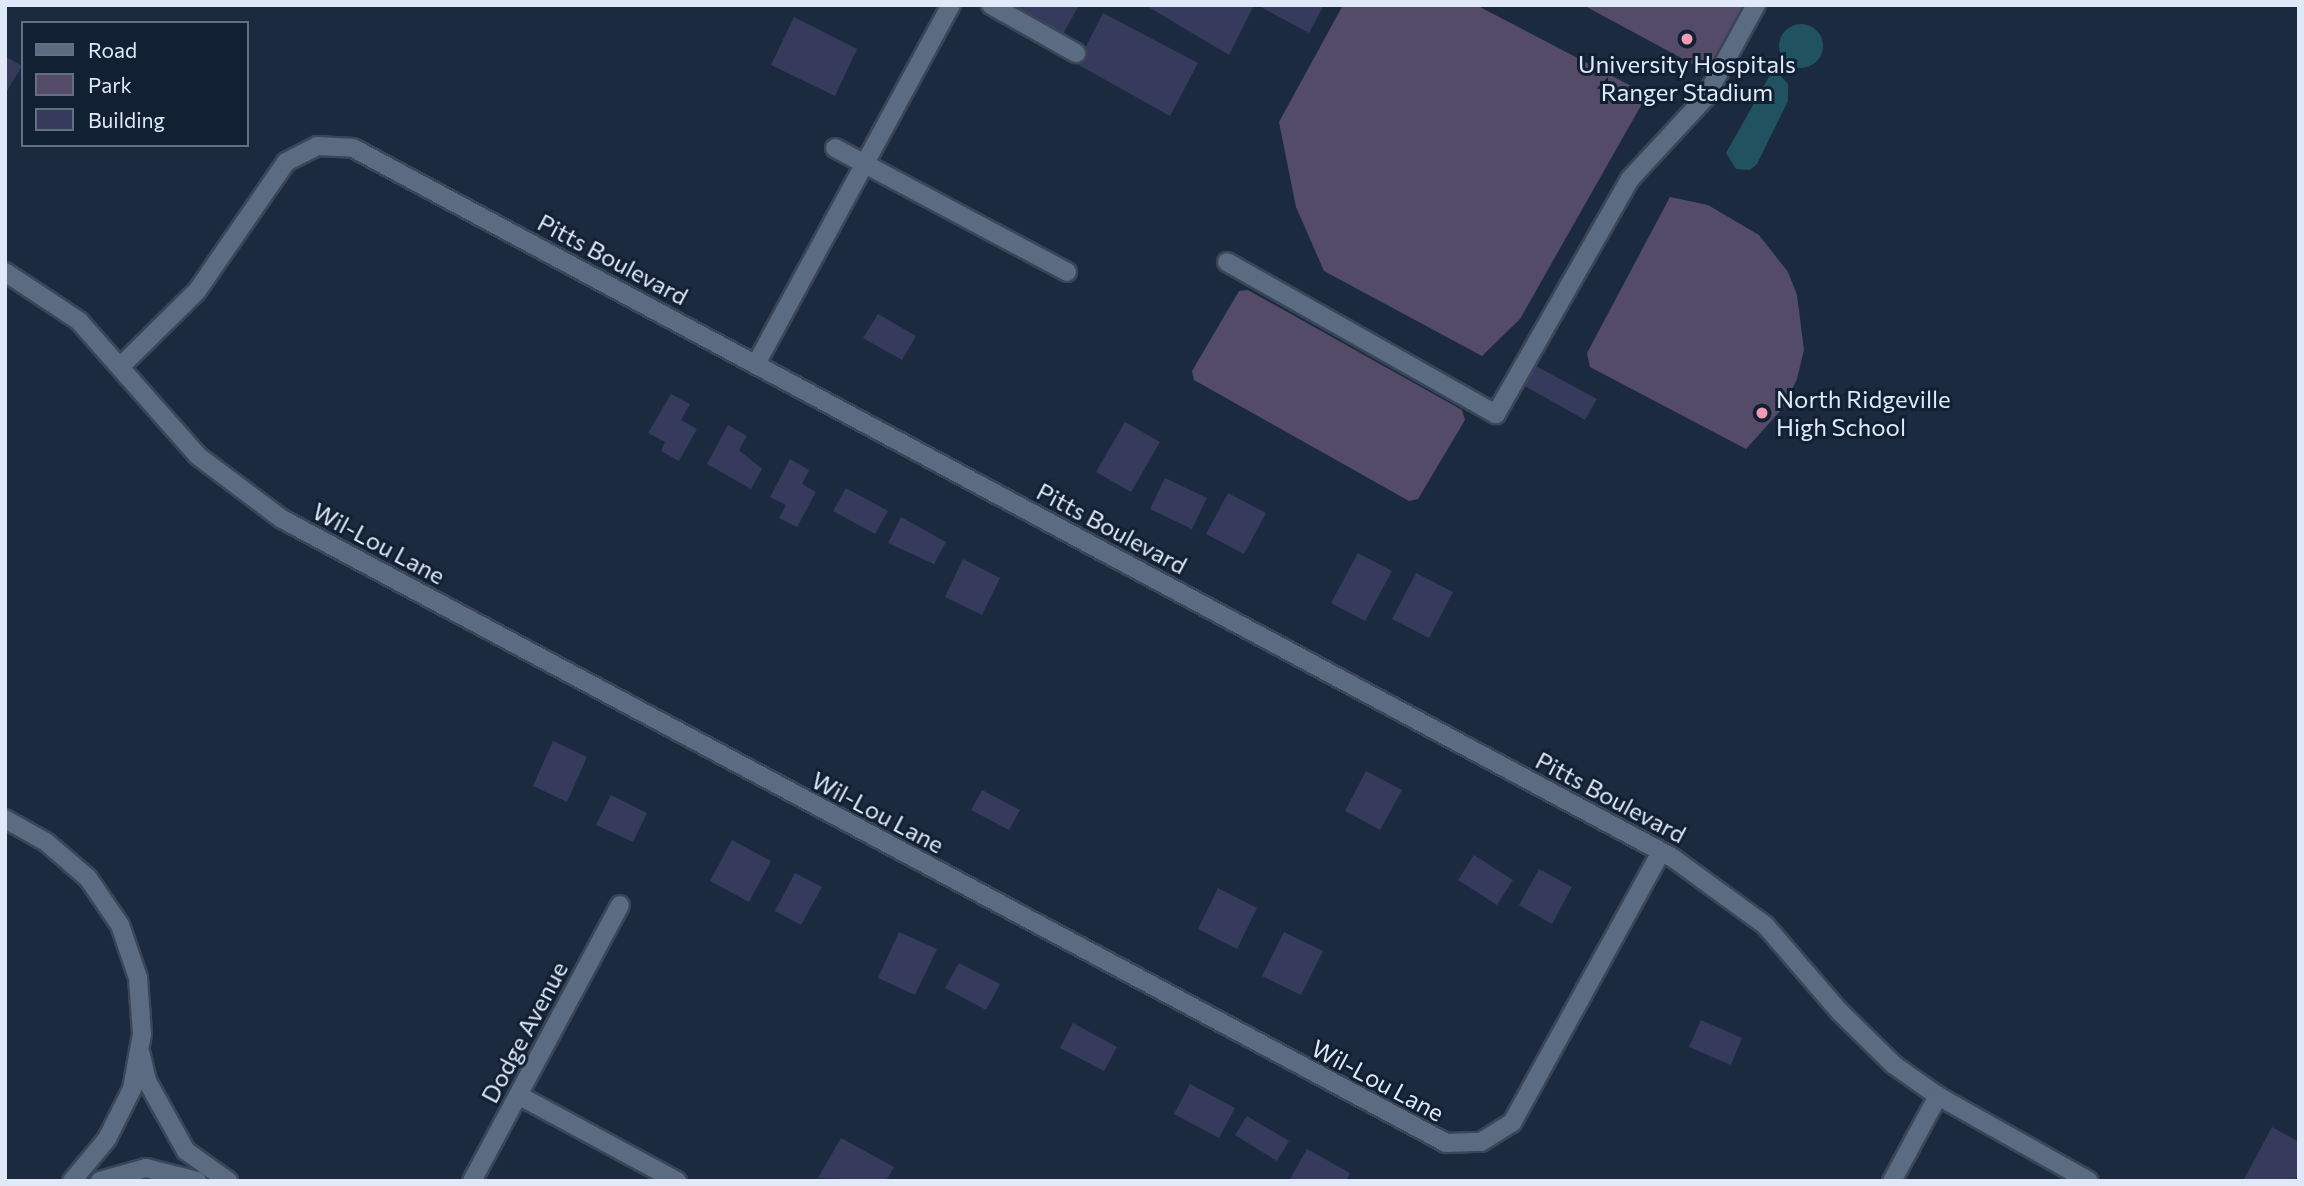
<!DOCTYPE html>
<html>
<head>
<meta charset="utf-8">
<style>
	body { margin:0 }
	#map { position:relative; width:2304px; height:1186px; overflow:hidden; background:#1c2a3f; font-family:Commissioner,sans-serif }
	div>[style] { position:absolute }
	.green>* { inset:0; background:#534b67 }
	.water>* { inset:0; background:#20535f }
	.round { border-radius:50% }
	.building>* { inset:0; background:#363a5c }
	.roads { filter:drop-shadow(2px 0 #3a4657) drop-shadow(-2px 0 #3a4657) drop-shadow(0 2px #3a4657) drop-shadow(0 -2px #3a4657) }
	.minor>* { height:18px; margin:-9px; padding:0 9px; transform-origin:9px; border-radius:9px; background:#5a6b82 }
	.dots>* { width:19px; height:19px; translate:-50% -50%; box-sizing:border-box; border:4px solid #122034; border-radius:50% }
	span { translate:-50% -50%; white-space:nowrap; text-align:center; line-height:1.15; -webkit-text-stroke:6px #122034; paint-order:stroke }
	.poi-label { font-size:24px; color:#e0e9f7 }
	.left { translate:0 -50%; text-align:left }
	.street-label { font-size:24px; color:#e0e9f7 }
	.frame { position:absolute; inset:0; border:7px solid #e0e9f7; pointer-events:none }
	.legend { position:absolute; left:21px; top:21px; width:228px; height:126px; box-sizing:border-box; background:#122034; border:2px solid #647082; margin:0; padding:9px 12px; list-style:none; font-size:21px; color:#e0e9f7 }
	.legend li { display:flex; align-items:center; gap:14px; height:35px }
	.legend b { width:35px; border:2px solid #647082 }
</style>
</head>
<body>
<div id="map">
	<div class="green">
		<div style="clip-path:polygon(1343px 5px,1476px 5px,1635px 88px,1643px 102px,1520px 319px,1482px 356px,1324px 271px,1296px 207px,1279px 122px)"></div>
		<div style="clip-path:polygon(1583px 5px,1746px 5px,1709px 73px)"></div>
		<div style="clip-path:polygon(1670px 197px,1708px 205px,1759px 235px,1788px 272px,1797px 295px,1804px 350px,1797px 379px,1783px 408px,1746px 449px,1590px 367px,1587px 353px)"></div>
		<div style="clip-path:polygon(1248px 290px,1462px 410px,1465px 420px,1418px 499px,1409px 501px,1194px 380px,1192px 371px,1239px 291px)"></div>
	</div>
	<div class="water">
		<div class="round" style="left:1779px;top:24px;width:44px;height:44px"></div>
		<div style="clip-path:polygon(1770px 75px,1780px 75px,1788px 84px,1788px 101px,1757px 164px,1750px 170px,1736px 169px,1726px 153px)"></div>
	</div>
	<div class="building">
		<div style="clip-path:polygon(1009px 5px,1079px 5px,1063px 34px)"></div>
		<div style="clip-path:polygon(1145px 5px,1254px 5px,1229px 55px)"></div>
		<div style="clip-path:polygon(1257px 5px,1324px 5px,1309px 33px)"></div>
		<div style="clip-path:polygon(1103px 13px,1198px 63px,1170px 116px,1077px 64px)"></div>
		<div style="clip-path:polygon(794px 17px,857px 49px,835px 96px,771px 65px)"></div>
		<div style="clip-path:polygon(5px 56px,22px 66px,5px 94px)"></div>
		<div style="clip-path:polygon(878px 314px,916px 336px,902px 360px,863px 338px)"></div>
		<div style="clip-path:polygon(1534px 365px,1597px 399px,1585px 420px,1523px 385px)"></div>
		<div style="clip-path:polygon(671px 394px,690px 404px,681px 420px,697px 429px,679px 461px,661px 451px,665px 442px,648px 433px)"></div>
		<div style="clip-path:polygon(1125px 422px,1160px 442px,1131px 492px,1096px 472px)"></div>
		<div style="clip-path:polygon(728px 425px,747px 436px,739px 450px,762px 469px,751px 489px,707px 464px)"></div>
		<div style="clip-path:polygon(790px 459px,809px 470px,802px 484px,816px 492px,797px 527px,779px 518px,786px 505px,770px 497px)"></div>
		<div style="clip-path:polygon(1165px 478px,1207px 498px,1192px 529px,1150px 509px)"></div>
		<div style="clip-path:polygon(846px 488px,888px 511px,875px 534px,833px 511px)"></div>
		<div style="clip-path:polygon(1228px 493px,1266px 513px,1244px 554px,1206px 534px)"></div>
		<div style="clip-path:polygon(901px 517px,946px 542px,934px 564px,888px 543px)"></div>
		<div style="clip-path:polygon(1358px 553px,1392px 571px,1365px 621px,1331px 603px)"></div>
		<div style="clip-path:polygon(963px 559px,1000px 578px,982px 615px,945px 597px)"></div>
		<div style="clip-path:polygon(1416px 573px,1453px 592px,1429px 638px,1392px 619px)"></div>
		<div style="clip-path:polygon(553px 741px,587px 757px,567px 802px,533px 786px)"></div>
		<div style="clip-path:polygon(1366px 771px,1402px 790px,1380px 830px,1345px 811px)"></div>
		<div style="clip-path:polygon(982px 790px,1020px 810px,1009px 830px,971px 810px)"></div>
		<div style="clip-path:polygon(611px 795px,647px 813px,633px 842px,596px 825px)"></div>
		<div style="clip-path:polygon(732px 840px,771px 861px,749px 902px,710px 881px)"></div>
		<div style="clip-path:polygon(1474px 855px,1513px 880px,1497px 905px,1458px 880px)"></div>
		<div style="clip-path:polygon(1539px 869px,1572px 887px,1552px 924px,1519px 905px)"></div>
		<div style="clip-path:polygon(795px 873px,822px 887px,801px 925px,775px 911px)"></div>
		<div style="clip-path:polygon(1218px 888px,1257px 908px,1237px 949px,1198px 929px)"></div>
		<div style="clip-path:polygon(899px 932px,937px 949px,915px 995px,878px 978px)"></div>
		<div style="clip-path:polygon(1284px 932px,1323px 951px,1301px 995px,1262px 976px)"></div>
		<div style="clip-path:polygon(959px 963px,1000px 984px,986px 1010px,945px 988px)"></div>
		<div style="clip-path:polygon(1701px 1020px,1742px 1038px,1731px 1065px,1689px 1047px)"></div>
		<div style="clip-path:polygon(1073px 1023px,1117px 1047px,1104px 1071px,1060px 1048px)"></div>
		<div style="clip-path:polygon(1190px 1084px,1235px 1108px,1219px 1138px,1174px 1114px)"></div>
		<div style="clip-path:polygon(1247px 1116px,1289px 1141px,1277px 1161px,1235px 1135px)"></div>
		<div style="clip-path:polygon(2272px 1127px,2299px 1142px,2299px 1173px,2294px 1181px,2243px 1181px)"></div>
		<div style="clip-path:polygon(841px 1138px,894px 1167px,886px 1181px,818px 1178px)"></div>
		<div style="clip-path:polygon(1307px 1149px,1350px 1173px,1346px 1181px,1290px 1179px)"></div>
	</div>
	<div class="roads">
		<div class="minor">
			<div style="left:991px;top:5px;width:98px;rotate:29.5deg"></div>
			<div style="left:835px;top:148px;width:263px;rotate:28.1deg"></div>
			<div style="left:1227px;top:262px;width:309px;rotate:29.5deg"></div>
			<div style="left:1496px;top:414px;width:271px;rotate:-60.3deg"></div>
			<div style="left:1630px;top:179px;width:110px;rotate:-47.2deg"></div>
			<div style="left:1705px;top:98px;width:106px;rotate:-61.3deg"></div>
			<div style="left:5px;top:272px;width:89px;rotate:33.5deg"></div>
			<div style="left:79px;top:321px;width:180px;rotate:48.6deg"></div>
			<div style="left:198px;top:456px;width:105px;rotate:36.9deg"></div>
			<div style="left:282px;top:519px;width:1321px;rotate:28.19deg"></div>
			<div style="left:1446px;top:1143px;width:35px;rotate:-2deg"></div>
			<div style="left:1481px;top:1142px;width:36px;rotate:-32deg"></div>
			<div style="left:1512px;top:1123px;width:309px;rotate:-61.2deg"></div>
			<div style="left:756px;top:364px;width:409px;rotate:-61.5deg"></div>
			<div style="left:122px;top:365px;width:105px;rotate:-44.6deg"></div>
			<div style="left:197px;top:291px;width:157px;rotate:-55.4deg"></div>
			<div style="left:286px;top:162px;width:35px;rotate:-27deg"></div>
			<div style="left:317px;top:146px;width:36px;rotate:3deg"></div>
			<div style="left:353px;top:148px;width:1499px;rotate:28.27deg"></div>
			<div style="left:1673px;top:858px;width:114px;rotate:36.1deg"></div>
			<div style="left:1765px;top:925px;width:113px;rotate:49.3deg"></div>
			<div style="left:1839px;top:1011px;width:77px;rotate:44.5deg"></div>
			<div style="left:1894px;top:1065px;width:54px;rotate:35.2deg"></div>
			<div style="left:1938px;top:1096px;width:173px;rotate:29.4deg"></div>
			<div style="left:5px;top:819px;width:47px;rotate:29.3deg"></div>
			<div style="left:46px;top:842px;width:55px;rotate:40.6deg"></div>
			<div style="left:88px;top:878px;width:57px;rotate:55.8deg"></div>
			<div style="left:120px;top:925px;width:56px;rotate:71.2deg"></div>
			<div style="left:138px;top:978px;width:56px;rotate:85.9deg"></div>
			<div style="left:142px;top:1034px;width:56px;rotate:100.3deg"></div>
			<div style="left:132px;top:1089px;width:56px;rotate:116.6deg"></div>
			<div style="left:107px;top:1139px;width:55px;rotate:129.8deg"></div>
			<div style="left:141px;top:1055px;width:27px;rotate:77deg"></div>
			<div style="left:147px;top:1081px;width:80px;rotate:60.9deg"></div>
			<div style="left:186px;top:1151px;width:52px;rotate:35.5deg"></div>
			<div style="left:518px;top:1095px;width:181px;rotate:28.4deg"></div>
			<div style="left:100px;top:1181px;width:48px;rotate:-15.8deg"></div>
			<div style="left:146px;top:1168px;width:53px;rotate:14.3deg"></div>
			<div style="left:472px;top:1181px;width:313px;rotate:-61.8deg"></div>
			<div style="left:1892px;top:1181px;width:97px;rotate:-61.6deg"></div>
		</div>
	</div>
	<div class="dots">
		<div style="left:1687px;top:39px;background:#f09ab5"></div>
		<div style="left:1762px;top:413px;background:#f09ab5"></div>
	</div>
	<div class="poi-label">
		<span style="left:1687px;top:78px">University Hospitals<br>Ranger Stadium</span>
		<span class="left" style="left:1776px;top:413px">North Ridgeville<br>High School</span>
	</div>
	<div class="street-label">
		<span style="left:613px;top:259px;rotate:28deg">Pitts Boulevard</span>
		<span style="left:1112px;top:528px;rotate:28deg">Pitts Boulevard</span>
		<span style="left:379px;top:543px;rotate:28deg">Wil-Lou Lane</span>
		<span style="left:1611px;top:797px;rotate:28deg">Pitts Boulevard</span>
		<span style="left:878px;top:812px;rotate:28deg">Wil-Lou Lane</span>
		<span style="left:524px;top:1032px;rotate:-62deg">Dodge Avenue</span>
		<span style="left:1378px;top:1080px;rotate:28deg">Wil-Lou Lane</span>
	</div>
	<div class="frame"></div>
	<ul class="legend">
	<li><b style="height:9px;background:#5a6b82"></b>Road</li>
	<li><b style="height:19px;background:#534b67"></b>Park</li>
	<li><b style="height:19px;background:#363a5c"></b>Building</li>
	</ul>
</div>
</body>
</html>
